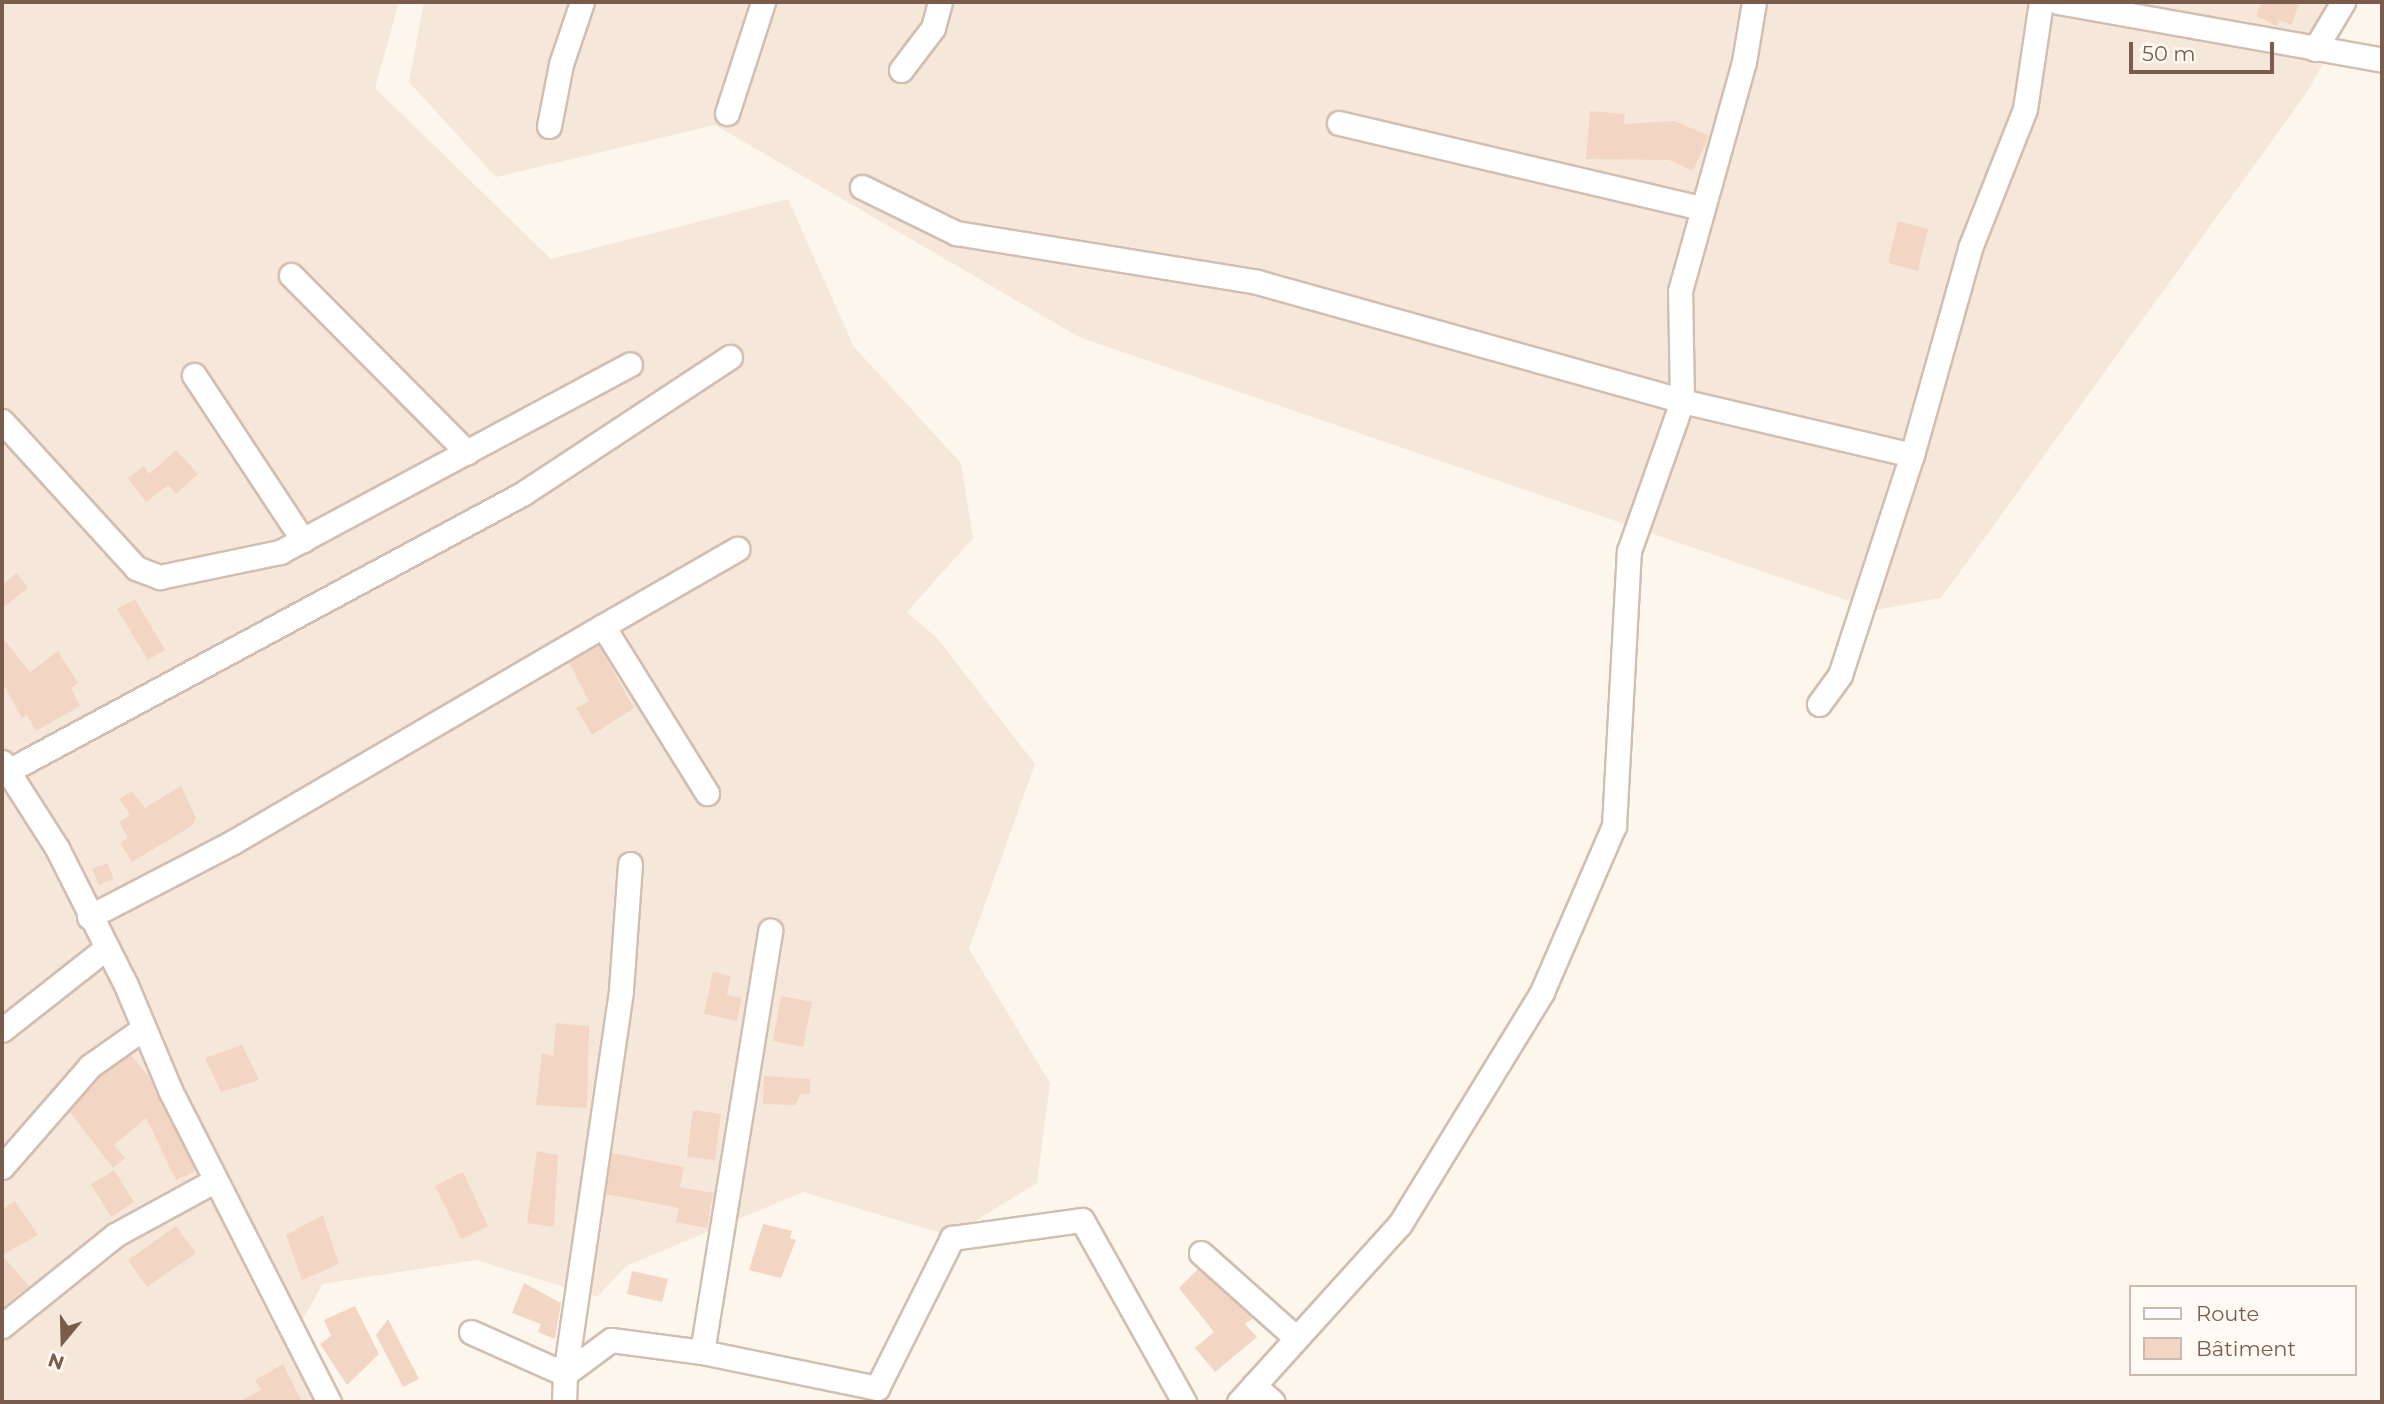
<!DOCTYPE html>
<html>
<head>
<meta charset="utf-8">
<style>
	body { margin:0 }
	#map { position:relative; width:2384px; height:1404px; overflow:hidden; background:#fdf6ec; font-family:Montserrat,sans-serif }
	div>[style] { position:absolute }
	.residential>* { inset:0; background:#f5e8da }
	.building>* { inset:0; background:#f3d5c3 }
	.roads { filter:drop-shadow(2px 0 #d1beb0) drop-shadow(-2px 0 #d1beb0) drop-shadow(0 2px #d1beb0) drop-shadow(0 -2px #d1beb0) }
	.minor>* { height:23px; margin:-11.5px; padding:0 11.5px; transform-origin:11.5px; border-radius:11.5px; background:#fff }
	span { translate:-50% -50%; white-space:nowrap; text-align:center; line-height:1.15; -webkit-text-stroke:5px #fffaf3; paint-order:stroke }
	.frame { position:absolute; inset:0; border:4px solid #7a5c4d; pointer-events:none }
	.legend { position:absolute; left:2129px; top:1285px; width:228px; height:91px; box-sizing:border-box; background:#fffaf3; border:2px solid #cabbb1; margin:0; padding:9px 12px; list-style:none; font-size:21px; color:#7a5c4d }
	.legend li { display:flex; align-items:center; gap:14px; height:35px }
	.legend b { width:35px; border:2px solid #cabbb1 }
	.north { position:absolute; left:28px; top:1306px; width:70px; height:70px; -webkit-text-stroke:5px #fffaf3; paint-order:stroke; rotate:199deg; font-size:19px; font-weight:700; line-height:28px; text-align:center; color:#7a5c4d }
	.north::after { content:''; display:block; margin:auto; width:24px; height:32px; background:#7a5c4d; clip-path:polygon(50% 0,100% 100%,50% 72%,0 100%) }
	.scale { position:absolute; left:2129px; top:42px; width:145px; height:32px; box-sizing:border-box; border:4px solid #7a5c4d; border-top:0; padding-left:9px; font-size:21px; line-height:24px; white-space:nowrap; color:#7a5c4d; -webkit-text-stroke:5px #fffaf3; paint-order:stroke }
</style>
</head>
<body>
<div id="map">
	<div class="residential">
		<div style="clip-path:polygon(2px 2px,399px 2px,375px 88px,551px 259px,788px 199px,854px 347px,961px 463px,973px 538px,907px 612px,937px 638px,1035px 764px,969px 949px,1050px 1083px,1037px 1183px,951px 1236px,803px 1192px,626px 1266px,597px 1297px,476px 1260px,323px 1284px,295px 1333px,325px 1402px,2px 1402px)"></div>
		<div style="clip-path:polygon(424px 2px,2359px 2px,2305px 95px,1941px 598px,1875px 610px,1079px 337px,715px 125px,496px 177px,409px 82px)"></div>
	</div>
	<div class="building">
		<div style="clip-path:polygon(2262px 2px,2300px 2px,2291px 25px,2279px 20px,2277px 26px,2256px 16px)"></div>
		<div style="clip-path:polygon(1590px 111px,1625px 114px,1624px 124px,1675px 121px,1709px 136px,1693px 171px,1669px 160px,1586px 159px)"></div>
		<div style="clip-path:polygon(1898px 221px,1928px 229px,1918px 271px,1888px 263px)"></div>
		<div style="clip-path:polygon(176px 450px,198px 474px,176px 494px,168px 485px,146px 502px,128px 478px,144px 466px,149px 474px)"></div>
		<div style="clip-path:polygon(17px 573px,28px 588px,2px 608px,2px 585px)"></div>
		<div style="clip-path:polygon(135px 599px,165px 650px,148px 660px,117px 609px)"></div>
		<div style="clip-path:polygon(2px 637px,30px 672px,58px 651px,78px 683px,71px 688px,80px 706px,36px 731px,27px 715px,22px 718px,2px 682px)"></div>
		<div style="clip-path:polygon(599px 646px,634px 708px,592px 735px,576px 708px,589px 701px,569px 662px)"></div>
		<div style="clip-path:polygon(181px 786px,196px 818px,193px 825px,132px 862px,120px 843px,128px 838px,119px 822px,130px 815px,120px 799px,132px 791px,145px 808px)"></div>
		<div style="clip-path:polygon(107px 863px,114px 879px,99px 885px,92px 869px)"></div>
		<div style="clip-path:polygon(713px 972px,731px 976px,727px 995px,742px 998px,737px 1021px,704px 1014px)"></div>
		<div style="clip-path:polygon(781px 996px,812px 1002px,803px 1047px,773px 1041px)"></div>
		<div style="clip-path:polygon(556px 1023px,589px 1026px,587px 1108px,536px 1105px,542px 1053px,553px 1056px)"></div>
		<div style="clip-path:polygon(242px 1045px,259px 1080px,221px 1092px,205px 1058px)"></div>
		<div style="clip-path:polygon(131px 1055px,149px 1077px,196px 1171px,176px 1180px,146px 1118px,114px 1145px,125px 1158px,113px 1168px,69px 1111px,99px 1076px)"></div>
		<div style="clip-path:polygon(764px 1076px,810px 1079px,810px 1094px,801px 1094px,795px 1105px,763px 1104px)"></div>
		<div style="clip-path:polygon(693px 1110px,721px 1114px,715px 1160px,687px 1157px)"></div>
		<div style="clip-path:polygon(537px 1151px,558px 1155px,554px 1227px,527px 1223px)"></div>
		<div style="clip-path:polygon(612px 1153px,684px 1167px,680px 1187px,713px 1193px,707px 1228px,676px 1222px,679px 1208px,606px 1194px)"></div>
		<div style="clip-path:polygon(114px 1170px,134px 1202px,111px 1217px,91px 1184px)"></div>
		<div style="clip-path:polygon(463px 1172px,488px 1226px,461px 1239px,435px 1186px)"></div>
		<div style="clip-path:polygon(15px 1201px,38px 1235px,2px 1255px,29px 1286px,2px 1308px,2px 1210px)"></div>
		<div style="clip-path:polygon(323px 1215px,339px 1264px,302px 1280px,286px 1235px)"></div>
		<div style="clip-path:polygon(763px 1224px,792px 1231px,790px 1238px,796px 1240px,781px 1278px,749px 1270px)"></div>
		<div style="clip-path:polygon(176px 1226px,196px 1253px,147px 1287px,128px 1260px)"></div>
		<div style="clip-path:polygon(1198px 1269px,1253px 1318px,1245px 1324px,1257px 1337px,1215px 1372px,1195px 1348px,1214px 1332px,1179px 1288px)"></div>
		<div style="clip-path:polygon(632px 1271px,668px 1279px,662px 1302px,627px 1294px)"></div>
		<div style="clip-path:polygon(524px 1283px,561px 1303px,555px 1339px,538px 1332px,541px 1324px,512px 1313px)"></div>
		<div style="clip-path:polygon(355px 1306px,379px 1354px,347px 1385px,320px 1344px,331px 1336px,324px 1320px)"></div>
		<div style="clip-path:polygon(388px 1319px,419px 1379px,403px 1387px,376px 1335px)"></div>
		<div style="clip-path:polygon(283px 1364px,302px 1402px,238px 1402px,261px 1390px,255px 1380px)"></div>
	</div>
	<div class="roads">
		<div class="minor">
			<div style="left:2058px;top:2px;width:329px;rotate:10.1deg"></div>
			<div style="left:2315px;top:49px;width:55px;rotate:-59.2deg"></div>
			<div style="left:901px;top:70px;width:53px;rotate:-52.7deg"></div>
			<div style="left:933px;top:28px;width:27px;rotate:-75deg"></div>
			<div style="left:727px;top:113px;width:117px;rotate:-72deg"></div>
			<div style="left:1339px;top:123px;width:371px;rotate:13.2deg"></div>
			<div style="left:549px;top:126px;width:63px;rotate:-79deg"></div>
			<div style="left:561px;top:64px;width:65px;rotate:-71.3deg"></div>
			<div style="left:862px;top:187px;width:105px;rotate:26.1deg"></div>
			<div style="left:956px;top:233px;width:305px;rotate:9.2deg"></div>
			<div style="left:1257px;top:282px;width:441px;rotate:15.6deg"></div>
			<div style="left:1682px;top:401px;width:236px;rotate:13.2deg"></div>
			<div style="left:291px;top:275px;width:250px;rotate:45.2deg"></div>
			<div style="left:194px;top:375px;width:198px;rotate:56.6deg"></div>
			<div style="left:2px;top:421px;width:199px;rotate:47.6deg"></div>
			<div style="left:136px;top:568px;width:26px;rotate:21deg"></div>
			<div style="left:160px;top:577px;width:123px;rotate:-11.8deg"></div>
			<div style="left:280px;top:552px;width:397px;rotate:-28.2deg"></div>
			<div style="left:603px;top:626px;width:155px;rotate:-29.9deg"></div>
			<div style="left:1819px;top:704px;width:36px;rotate:-54deg"></div>
			<div style="left:1840px;top:675px;width:231px;rotate:-71.9deg"></div>
			<div style="left:1912px;top:455px;width:215px;rotate:-74.3deg"></div>
			<div style="left:1970px;top:248px;width:149px;rotate:-68.4deg"></div>
			<div style="left:2025px;top:109px;width:108px;rotate:-81.5deg"></div>
			<div style="left:2px;top:762px;width:102px;rotate:57.4deg"></div>
			<div style="left:57px;top:848px;width:153px;rotate:63.3deg"></div>
			<div style="left:126px;top:985px;width:116px;rotate:67.2deg"></div>
			<div style="left:171px;top:1092px;width:348px;rotate:63deg"></div>
			<div style="left:8px;top:771px;width:584px;rotate:-28.32deg"></div>
			<div style="left:522px;top:494px;width:249px;rotate:-33.4deg"></div>
			<div style="left:630px;top:864px;width:127px;rotate:94.1deg"></div>
			<div style="left:621px;top:991px;width:387px;rotate:98.3deg"></div>
			<div style="left:565px;top:1374px;width:57px;rotate:-36.5deg"></div>
			<div style="left:611px;top:1340px;width:92px;rotate:7.5deg"></div>
			<div style="left:702px;top:1352px;width:179px;rotate:11.6deg"></div>
			<div style="left:877px;top:1388px;width:168px;rotate:-63.4deg"></div>
			<div style="left:952px;top:1238px;width:131px;rotate:-7.9deg"></div>
			<div style="left:1082px;top:1220px;width:209px;rotate:60.7deg"></div>
			<div style="left:89px;top:917px;width:162px;rotate:-27.5deg"></div>
			<div style="left:233px;top:842px;width:428px;rotate:-30.3deg"></div>
			<div style="left:603px;top:626px;width:197px;rotate:58.1deg"></div>
			<div style="left:2px;top:1030px;width:131px;rotate:-38.2deg"></div>
			<div style="left:2px;top:1167px;width:134px;rotate:-48.9deg"></div>
			<div style="left:90px;top:1066px;width:62px;rotate:-35.2deg"></div>
			<div style="left:1201px;top:1253px;width:127px;rotate:41.8deg"></div>
			<div style="left:2px;top:1326px;width:145px;rotate:-38.8deg"></div>
			<div style="left:115px;top:1235px;width:113px;rotate:-28.6deg"></div>
			<div style="left:471px;top:1332px;width:103px;rotate:24.1deg"></div>
			<div style="left:565px;top:1374px;width:28px;rotate:92deg"></div>
			<div style="left:702px;top:1352px;width:427px;rotate:-80.8deg"></div>
			<div style="left:1254px;top:1385px;width:25px;rotate:42deg"></div>
			<div style="left:1239px;top:1402px;width:240px;rotate:-47.9deg"></div>
			<div style="left:1400px;top:1224px;width:272px;rotate:-58.5deg"></div>
			<div style="left:1542px;top:992px;width:181px;rotate:-66.6deg"></div>
			<div style="left:1614px;top:826px;width:275px;rotate:-86.9deg"></div>
			<div style="left:1629px;top:551px;width:159px;rotate:-70.5deg"></div>
			<div style="left:1682px;top:401px;width:110px;rotate:-91deg"></div>
			<div style="left:1680px;top:291px;width:238px;rotate:-74.4deg"></div>
			<div style="left:1744px;top:62px;width:61px;rotate:-80.5deg"></div>
		</div>
	</div>
	<div class="frame"></div>
	<ul class="legend">
	<li><b style="height:9px;background:#fff"></b>Route</li>
	<li><b style="height:19px;background:#f3d5c3"></b>Bâtiment</li>
	</ul>
	<div class="north">N</div>
	<div class="scale">50 m</div>
</div>
</body>
</html>
